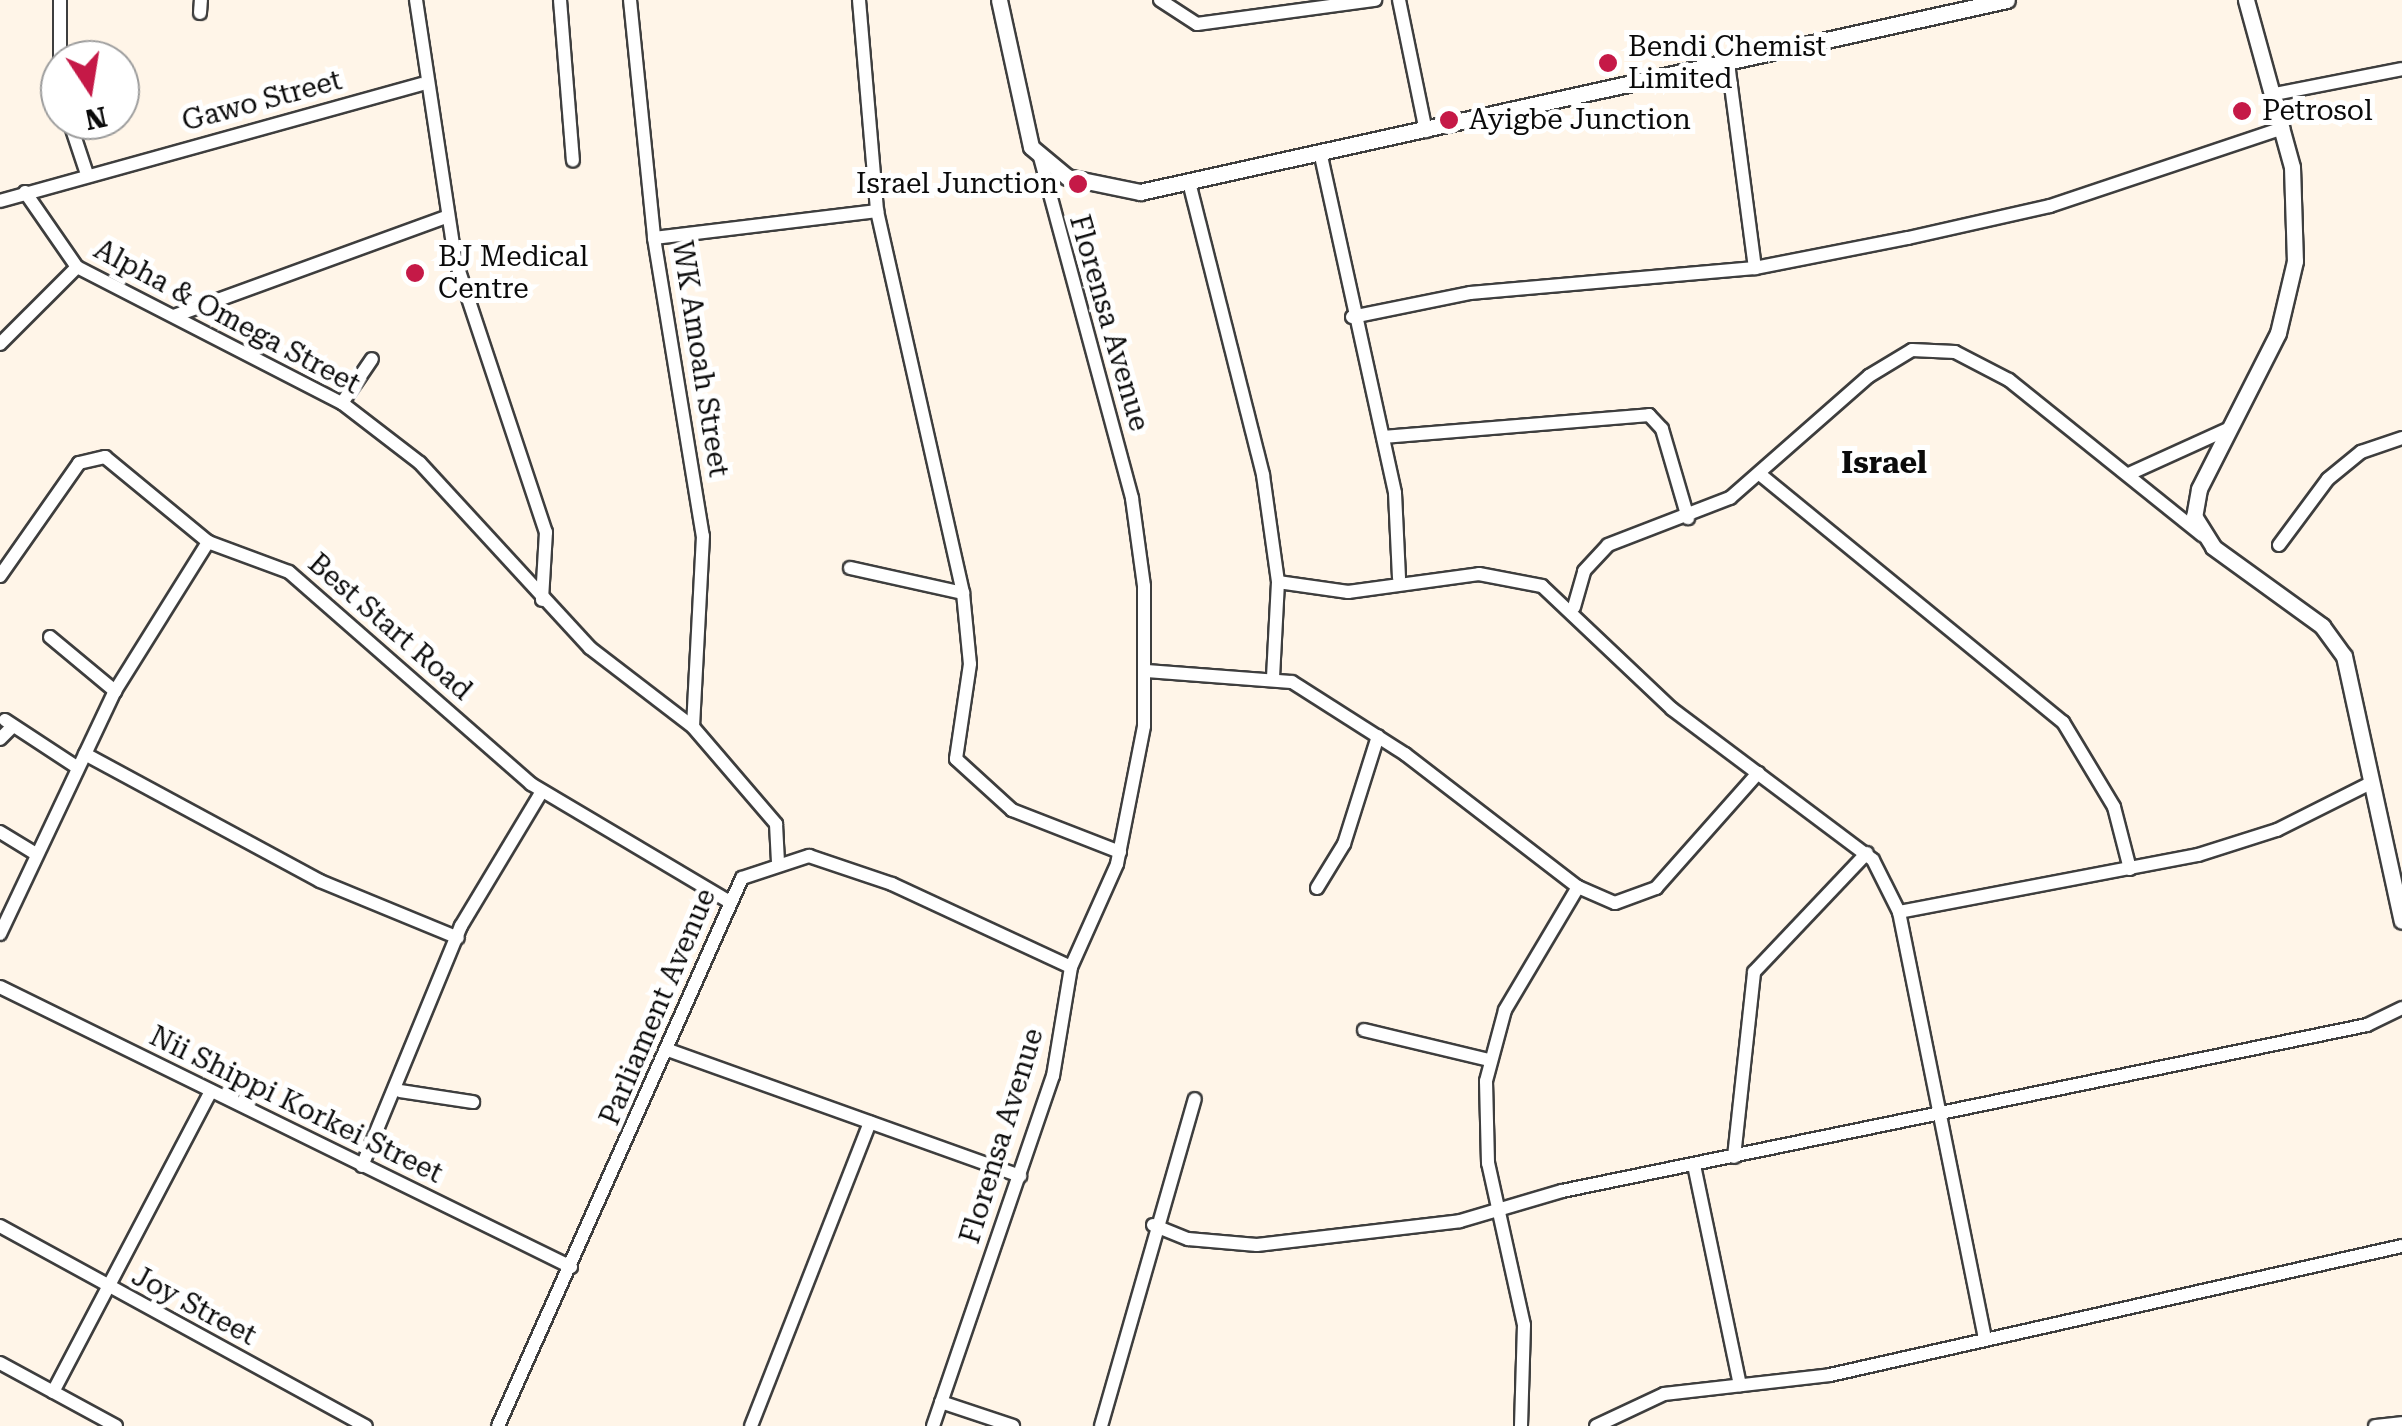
<!DOCTYPE html>
<html>
<head>
<meta charset="utf-8">
<style>
	body { margin:0 }
	#map { position:relative; width:2402px; height:1426px; overflow:hidden; background:#fff5e8; font-family:"Roboto Serif",serif }
	div>[style] { position:absolute }
	.roads { filter:drop-shadow(2px 0 #3e3e3e) drop-shadow(-2px 0 #3e3e3e) drop-shadow(0 2px #3e3e3e) drop-shadow(0 -2px #3e3e3e) }
	.minor>* { height:12px; margin:-6px; padding:0 6px; transform-origin:6px; border-radius:6px; background:#fff }
	.tertiary>* { height:15px; margin:-7.5px; padding:0 7.5px; transform-origin:7.5px; border-radius:7.5px; background:#fff }
	.dots>* { width:28px; height:28px; translate:-50% -50%; box-sizing:border-box; border:5px solid #fff; border-radius:50% }
	span { translate:-50% -50%; white-space:nowrap; text-align:center; line-height:1.15; -webkit-text-stroke:10px #fff; paint-order:stroke }
	.poi-label { font-size:28px; color:#0b0b0b }
	.left { translate:0 -50%; text-align:left }
	.right { translate:-100% -50%; text-align:right }
	.street-label { font-size:28px; color:#0b0b0b }
	.neighbourhood-label { font-size:30px; color:#0b0b0b; font-weight:700 }
	.north { position:absolute; left:40px; top:40px; width:100px; height:100px; box-sizing:border-box; background:#fff; border:2px solid #9d9d9d; border-radius:50%; rotate:168deg; font-size:28px; font-weight:700; line-height:40px; text-align:center; color:#0b0b0b }
	.north::after { content:''; display:block; margin:auto; width:35px; height:45px; background:#c51947; clip-path:polygon(50% 0,100% 100%,50% 72%,0 100%) }
</style>
</head>
<body>
<div id="map">
	<div class="roads">
		<div class="minor">
			<div style="left:60px;top:0;width:72px;rotate:90deg"></div>
			<div style="left:416px;top:0;width:262px;rotate:81.4deg"></div>
			<div style="left:455px;top:259px;width:288px;rotate:71.6deg"></div>
			<div style="left:546px;top:532px;width:68px;rotate:93.4deg"></div>
			<div style="left:560px;top:0;width:161px;rotate:85.4deg"></div>
			<div style="left:630px;top:0;width:239px;rotate:84.2deg"></div>
			<div style="left:654px;top:238px;width:302px;rotate:80.7deg"></div>
			<div style="left:703px;top:536px;width:191px;rotate:93deg"></div>
			<div style="left:859px;top:0;width:212px;rotate:85.1deg"></div>
			<div style="left:877px;top:211px;width:392px;rotate:77.3deg"></div>
			<div style="left:963px;top:593px;width:71px;rotate:84.4deg"></div>
			<div style="left:970px;top:664px;width:96px;rotate:98.4deg"></div>
			<div style="left:956px;top:759px;width:76px;rotate:42.3deg"></div>
			<div style="left:1012px;top:810px;width:116px;rotate:21.3deg"></div>
			<div style="left:1160px;top:0;width:44px;rotate:33deg"></div>
			<div style="left:1197px;top:24px;width:180px;rotate:-7.7deg"></div>
			<div style="left:1399px;top:0;width:134px;rotate:78.4deg"></div>
			<div style="left:200px;top:13px;width:13px;rotate:-86deg"></div>
			<div style="left:1728px;top:63px;width:207px;rotate:82.5deg"></div>
			<div style="left:2275px;top:94px;width:129px;rotate:-11.1deg"></div>
			<div style="left:69px;top:120px;width:57px;rotate:71.6deg"></div>
			<div style="left:1321px;top:156px;width:345px;rotate:77.6deg"></div>
			<div style="left:1395px;top:493px;width:85px;rotate:87.3deg"></div>
			<div style="left:1190px;top:186px;width:298px;rotate:75.8deg"></div>
			<div style="left:1263px;top:475px;width:108px;rotate:82deg"></div>
			<div style="left:1278px;top:582px;width:95px;rotate:93deg"></div>
			<div style="left:25px;top:192px;width:91px;rotate:55.3deg"></div>
			<div style="left:77px;top:267px;width:298px;rotate:27.2deg"></div>
			<div style="left:342px;top:403px;width:98px;rotate:37.6deg"></div>
			<div style="left:420px;top:463px;width:251px;rotate:47.4deg"></div>
			<div style="left:590px;top:648px;width:130px;rotate:37.5deg"></div>
			<div style="left:693px;top:727px;width:128px;rotate:49.4deg"></div>
			<div style="left:776px;top:824px;width:37px;rotate:87deg"></div>
			<div style="left:0;top:201px;width:438px;rotate:-15.5deg"></div>
			<div style="left:654px;top:238px;width:225px;rotate:-6.9deg"></div>
			<div style="left:174px;top:316px;width:289px;rotate:-20deg"></div>
			<div style="left:1352px;top:317px;width:120px;rotate:-11.5deg"></div>
			<div style="left:1470px;top:293px;width:286px;rotate:-5deg"></div>
			<div style="left:1755px;top:268px;width:156px;rotate:-11.1deg"></div>
			<div style="left:1908px;top:238px;width:146px;rotate:-12.7deg"></div>
			<div style="left:2050px;top:206px;width:246px;rotate:-18.5deg"></div>
			<div style="left:0;top:344px;width:109px;rotate:-45deg"></div>
			<div style="left:342px;top:403px;width:53px;rotate:-55.7deg"></div>
			<div style="left:1383px;top:437px;width:267px;rotate:-4.7deg"></div>
			<div style="left:1649px;top:415px;width:19px;rotate:47deg"></div>
			<div style="left:1662px;top:429px;width:93px;rotate:73.7deg"></div>
			<div style="left:2131px;top:473px;width:109px;rotate:-24.4deg"></div>
			<div style="left:1762px;top:476px;width:389px;rotate:39.3deg"></div>
			<div style="left:2063px;top:722px;width:99px;rotate:59deg"></div>
			<div style="left:2114px;top:807px;width:64px;rotate:75.5deg"></div>
			<div style="left:2279px;top:545px;width:82px;rotate:-53.4deg"></div>
			<div style="left:2328px;top:479px;width:43px;rotate:-39.3deg"></div>
			<div style="left:2361px;top:452px;width:43px;rotate:-18.9deg"></div>
			<div style="left:850px;top:568px;width:116px;rotate:12.5deg"></div>
			<div style="left:0;top:576px;width:138px;rotate:-55deg"></div>
			<div style="left:79px;top:463px;width:27px;rotate:-13deg"></div>
			<div style="left:105px;top:457px;width:134px;rotate:39.5deg"></div>
			<div style="left:208px;top:542px;width:86px;rotate:20.3deg"></div>
			<div style="left:289px;top:572px;width:322px;rotate:41.2deg"></div>
			<div style="left:531px;top:784px;width:231px;rotate:30.7deg"></div>
			<div style="left:1278px;top:582px;width:71px;rotate:8.1deg"></div>
			<div style="left:1348px;top:592px;width:132px;rotate:-7.8deg"></div>
			<div style="left:1479px;top:574px;width:64px;rotate:10.8deg"></div>
			<div style="left:1542px;top:586px;width:179px;rotate:43.4deg"></div>
			<div style="left:1672px;top:709px;width:251px;rotate:36.9deg"></div>
			<div style="left:1873px;top:860px;width:58px;rotate:63.4deg"></div>
			<div style="left:1899px;top:912px;width:435px;rotate:78.6deg"></div>
			<div style="left:1574px;top:607px;width:37px;rotate:-74deg"></div>
			<div style="left:1584px;top:571px;width:35px;rotate:-47deg"></div>
			<div style="left:1608px;top:545px;width:131px;rotate:-21.1deg"></div>
			<div style="left:1730px;top:498px;width:185px;rotate:-41.3deg"></div>
			<div style="left:1869px;top:376px;width:50px;rotate:-31.2deg"></div>
			<div style="left:1912px;top:350px;width:43px;rotate:2.7deg"></div>
			<div style="left:1955px;top:352px;width:61px;rotate:27.4deg"></div>
			<div style="left:2009px;top:380px;width:248px;rotate:38.8deg"></div>
			<div style="left:50px;top:637px;width:85px;rotate:39.7deg"></div>
			<div style="left:1146px;top:671px;width:146px;rotate:4.3deg"></div>
			<div style="left:1292px;top:682px;width:134px;rotate:32.5deg"></div>
			<div style="left:1405px;top:754px;width:218px;rotate:37.6deg"></div>
			<div style="left:1578px;top:887px;width:40px;rotate:23.4deg"></div>
			<div style="left:1615px;top:903px;width:44px;rotate:-20.1deg"></div>
			<div style="left:1656px;top:888px;width:154px;rotate:-48.4deg"></div>
			<div style="left:5px;top:720px;width:87px;rotate:33.3deg"></div>
			<div style="left:0;top:739px;width:18px;rotate:-45deg"></div>
			<div style="left:85px;top:754px;width:267px;rotate:28.4deg"></div>
			<div style="left:320px;top:881px;width:149px;rotate:22.4deg"></div>
			<div style="left:0;top:832px;width:42px;rotate:31.4deg"></div>
			<div style="left:1317px;top:888px;width:52px;rotate:-58.5deg"></div>
			<div style="left:1344px;top:844px;width:113px;rotate:-72.5deg"></div>
			<div style="left:1899px;top:912px;width:304px;rotate:-10.8deg"></div>
			<div style="left:2198px;top:855px;width:83px;rotate:-17.6deg"></div>
			<div style="left:2277px;top:830px;width:105px;rotate:-26.6deg"></div>
			<div style="left:0;top:934px;width:269px;rotate:-64.7deg"></div>
			<div style="left:115px;top:691px;width:176px;rotate:-58deg"></div>
			<div style="left:0;top:987px;width:636px;rotate:26.12deg"></div>
			<div style="left:1364px;top:1030px;width:129px;rotate:13.5deg"></div>
			<div style="left:671px;top:1051px;width:371px;rotate:19.7deg"></div>
			<div style="left:400px;top:1091px;width:74px;rotate:8.6deg"></div>
			<div style="left:1734px;top:1157px;width:186px;rotate:-83.8deg"></div>
			<div style="left:1754px;top:972px;width:164px;rotate:-46.5deg"></div>
			<div style="left:1694px;top:1165px;width:225px;rotate:78.2deg"></div>
			<div style="left:362px;top:1166px;width:260px;rotate:-67.6deg"></div>
			<div style="left:461px;top:926px;width:157px;rotate:-59deg"></div>
			<div style="left:1153px;top:1225px;width:38px;rotate:22deg"></div>
			<div style="left:1188px;top:1239px;width:69px;rotate:5deg"></div>
			<div style="left:1257px;top:1245px;width:204px;rotate:-6.7deg"></div>
			<div style="left:1460px;top:1221px;width:106px;rotate:-16.4deg"></div>
			<div style="left:1562px;top:1191px;width:822px;rotate:-11.65deg"></div>
			<div style="left:2367px;top:1025px;width:39px;rotate:-26deg"></div>
			<div style="left:0;top:1226px;width:417px;rotate:28.7deg"></div>
			<div style="left:0;top:1363px;width:132px;rotate:28.5deg"></div>
			<div style="left:53px;top:1392px;width:340px;rotate:-62.3deg"></div>
			<div style="left:941px;top:1402px;width:76px;rotate:18.4deg"></div>
			<div style="left:498px;top:1426px;width:600px;rotate:-66deg"></div>
			<div style="left:742px;top:878px;width:71px;rotate:-18.2deg"></div>
			<div style="left:809px;top:856px;width:88px;rotate:18.6deg"></div>
			<div style="left:892px;top:884px;width:197px;rotate:24.9deg"></div>
			<div style="left:751px;top:1426px;width:326px;rotate:-68.6deg"></div>
			<div style="left:933px;top:1426px;width:370px;rotate:-71.1deg"></div>
			<div style="left:1053px;top:1076px;width:110px;rotate:-80.6deg"></div>
			<div style="left:1071px;top:967px;width:113px;rotate:-65.9deg"></div>
			<div style="left:1117px;top:864px;width:141px;rotate:-78.9deg"></div>
			<div style="left:1144px;top:726px;width:140px;rotate:-90deg"></div>
			<div style="left:1144px;top:586px;width:89px;rotate:-97.8deg"></div>
			<div style="left:1132px;top:498px;width:352px;rotate:-105.1deg"></div>
			<div style="left:1101px;top:1426px;width:340px;rotate:-74deg"></div>
			<div style="left:1521px;top:1426px;width:101px;rotate:-88.3deg"></div>
			<div style="left:1524px;top:1325px;width:166px;rotate:-102.5deg"></div>
			<div style="left:1488px;top:1163px;width:82px;rotate:-91.4deg"></div>
			<div style="left:1486px;top:1081px;width:73px;rotate:-75deg"></div>
			<div style="left:1505px;top:1010px;width:143px;rotate:-59.3deg"></div>
			<div style="left:1596px;top:1426px;width:75px;rotate:-25.2deg"></div>
			<div style="left:1664px;top:1394px;width:167px;rotate:-6.5deg"></div>
			<div style="left:1830px;top:1375px;width:586px;rotate:-12.71deg"></div>
			<div style="left:2375px;top:1426px;width:27px;rotate:-6deg"></div>
		</div>
		<div class="tertiary">
			<div style="left:999px;top:0;width:150px;rotate:77.7deg"></div>
			<div style="left:1031px;top:147px;width:47px;rotate:39.8deg"></div>
			<div style="left:1067px;top:177px;width:75px;rotate:11.6deg"></div>
			<div style="left:1140px;top:192px;width:888px;rotate:-12.49deg"></div>
			<div style="left:2246px;top:0;width:173px;rotate:74.6deg"></div>
			<div style="left:2292px;top:167px;width:94px;rotate:88.2deg"></div>
			<div style="left:2295px;top:261px;width:74px;rotate:103.3deg"></div>
			<div style="left:2278px;top:333px;width:175px;rotate:116.9deg"></div>
			<div style="left:2199px;top:489px;width:27px;rotate:100deg"></div>
			<div style="left:2194px;top:516px;width:36px;rotate:58deg"></div>
			<div style="left:2213px;top:547px;width:135px;rotate:35.9deg"></div>
			<div style="left:2322px;top:626px;width:37px;rotate:54deg"></div>
			<div style="left:2344px;top:656px;width:271px;rotate:77.7deg"></div>
		</div>
	</div>
	<div class="dots">
		<div style="left:1608px;top:63px;background:#c51947"></div>
		<div style="left:2242px;top:111px;background:#c51947"></div>
		<div style="left:1449px;top:120px;background:#c51947"></div>
		<div style="left:1078px;top:184px;background:#c51947"></div>
		<div style="left:415px;top:273px;background:#c51947"></div>
	</div>
	<div class="poi-label">
		<span class="left" style="left:1628px;top:63px">Bendi Chemist<br>Limited</span>
		<span class="left" style="left:2262px;top:111px">Petrosol</span>
		<span class="left" style="left:1469px;top:120px">Ayigbe Junction</span>
		<span class="right" style="left:1058px;top:184px">Israel Junction</span>
		<span class="left" style="left:438px;top:273px">BJ Medical<br>Centre</span>
	</div>
	<div class="street-label">
		<span style="left:262px;top:101px;rotate:-15deg">Gawo Street</span>
		<span style="left:227px;top:317px;rotate:28deg">Alpha &amp; Omega Street</span>
		<span style="left:1109px;top:323px;rotate:74deg">Florensa Avenue</span>
		<span style="left:700px;top:359px;rotate:81deg">WK Amoah Street</span>
		<span style="left:390px;top:627px;rotate:41deg">Best Start Road</span>
		<span style="left:658px;top:1007px;rotate:-67deg">Parliament Avenue</span>
		<span style="left:296px;top:1105px;rotate:26deg">Nii Shippi Korkei Street</span>
		<span style="left:1002px;top:1136px;rotate:-73deg">Florensa Avenue</span>
		<span style="left:194px;top:1306px;rotate:28deg">Joy Street</span>
	</div>
	<div class="neighbourhood-label">
		<span style="left:1884px;top:463px">Israel</span>
	</div>
	<div class="north">N</div>
</div>
</body>
</html>
